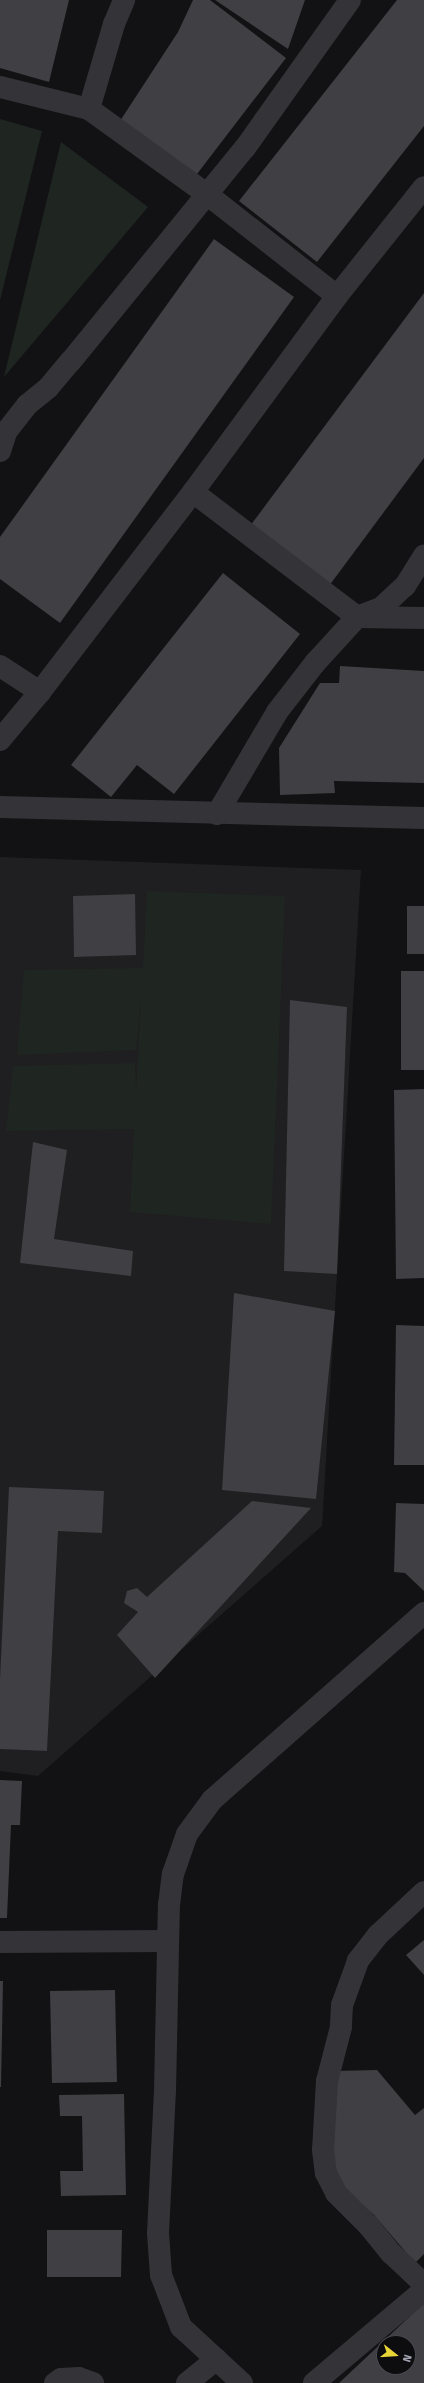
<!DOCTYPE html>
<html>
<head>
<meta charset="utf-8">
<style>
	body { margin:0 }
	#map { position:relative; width:424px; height:2383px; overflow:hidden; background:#121214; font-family:"Fira Sans",sans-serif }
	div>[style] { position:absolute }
	.built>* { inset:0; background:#1f1e20 }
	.green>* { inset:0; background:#1f2621 }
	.building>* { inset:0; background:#3f3f44 }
	.minor>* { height:22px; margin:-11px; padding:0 11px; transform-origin:11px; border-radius:11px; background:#343338 }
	span { translate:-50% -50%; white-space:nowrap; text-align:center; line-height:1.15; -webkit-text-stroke:3px #0d0d0f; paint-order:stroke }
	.north { position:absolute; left:376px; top:2335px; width:40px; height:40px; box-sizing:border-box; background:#0d0d0f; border:1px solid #494a51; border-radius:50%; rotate:107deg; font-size:11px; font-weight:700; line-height:16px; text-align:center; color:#a4a5b3 }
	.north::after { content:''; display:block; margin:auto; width:14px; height:18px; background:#e7d537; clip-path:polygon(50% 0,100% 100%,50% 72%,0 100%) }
</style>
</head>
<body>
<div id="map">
	<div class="built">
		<div style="clip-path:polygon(0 857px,361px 870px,322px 1526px,38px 1776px,0 1771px)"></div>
	</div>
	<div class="green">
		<div style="clip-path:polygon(0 119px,42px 131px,0 300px)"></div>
		<div style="clip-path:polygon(61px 142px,148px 207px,4px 377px)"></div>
		<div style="clip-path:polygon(147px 891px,285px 896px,271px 1224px,130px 1212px,134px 1129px,6px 1131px,13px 1066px,135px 1063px,136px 1094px,141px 996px,136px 1050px,17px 1055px,24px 970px,143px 968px)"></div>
	</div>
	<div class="building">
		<div style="clip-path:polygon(0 0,69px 0,49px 82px,0 68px)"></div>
		<div style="clip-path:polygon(193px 0,210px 0,286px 58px,197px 174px,120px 121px,178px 32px)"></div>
		<div style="clip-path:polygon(215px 0,305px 0,288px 49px)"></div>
		<div style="clip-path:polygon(397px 0,424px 0,424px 126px,317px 262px,239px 201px)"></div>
		<div style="clip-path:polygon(214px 239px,294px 297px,60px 623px,0 579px,0 537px)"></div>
		<div style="clip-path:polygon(424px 293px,424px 458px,326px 590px,247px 530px)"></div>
		<div style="clip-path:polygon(223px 573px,300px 634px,174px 794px,137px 765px,111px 797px,71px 765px)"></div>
		<div style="clip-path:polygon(340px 666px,424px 671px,424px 783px,334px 781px,335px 793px,280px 795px,279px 748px,320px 683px,339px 683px)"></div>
		<div style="clip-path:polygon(135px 894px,136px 955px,74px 957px,73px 896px)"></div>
		<div style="clip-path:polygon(407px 906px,424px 906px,424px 954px,407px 954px)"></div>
		<div style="clip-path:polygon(401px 971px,424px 971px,424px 1070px,401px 1070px)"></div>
		<div style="clip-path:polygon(290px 1000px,347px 1007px,337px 1274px,284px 1271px)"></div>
		<div style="clip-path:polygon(424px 1089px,424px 1278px,396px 1279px,394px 1090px)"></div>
		<div style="clip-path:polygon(33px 1142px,67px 1150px,54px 1239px,133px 1251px,131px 1276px,20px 1263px)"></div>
		<div style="clip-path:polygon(234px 1293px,335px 1311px,316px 1499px,222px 1490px)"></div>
		<div style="clip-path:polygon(396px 1325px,424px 1326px,424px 1465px,394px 1465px)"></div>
		<div style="clip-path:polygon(9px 1487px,104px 1491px,102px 1533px,58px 1531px,47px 1751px,0 1749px,0 1679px)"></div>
		<div style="clip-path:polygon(252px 1501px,311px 1508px,155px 1678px,117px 1635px,138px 1612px,124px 1603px,127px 1591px,137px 1588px,147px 1597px)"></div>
		<div style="clip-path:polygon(396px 1503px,424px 1504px,424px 1591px,405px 1573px,394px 1572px)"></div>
		<div style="clip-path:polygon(0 1780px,22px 1781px,20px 1825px,11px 1825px,7px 1918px,0 1918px)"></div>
		<div style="clip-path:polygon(424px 1940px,424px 1975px,406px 1955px)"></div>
		<div style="clip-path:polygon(0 1981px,3px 1981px,1px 2087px,0 2087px)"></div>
		<div style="clip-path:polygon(115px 1990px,117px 2082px,52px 2083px,50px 1991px)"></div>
		<div style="clip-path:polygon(377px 2070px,415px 2115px,424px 2108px,424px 2254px,415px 2263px,374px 2215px,333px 2179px,334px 2071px)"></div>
		<div style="clip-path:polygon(124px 2094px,126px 2195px,61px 2196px,60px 2171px,83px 2171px,82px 2116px,60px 2116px,59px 2095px)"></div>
		<div style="clip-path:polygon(47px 2230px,122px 2230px,121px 2277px,47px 2277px)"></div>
		<div style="clip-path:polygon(evenodd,424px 2303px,424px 2383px,339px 2383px,372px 2352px,424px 2303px,384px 2343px,408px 2343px,408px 2367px,384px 2367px,384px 2343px)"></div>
	</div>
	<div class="minor">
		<div style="left:0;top:87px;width:92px;rotate:13.9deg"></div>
		<div style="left:89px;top:109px;width:147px;rotate:35.9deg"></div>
		<div style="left:208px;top:195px;width:164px;rotate:38.1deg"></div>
		<div style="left:89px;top:109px;width:89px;rotate:-73.6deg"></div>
		<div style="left:114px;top:24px;width:26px;rotate:-67deg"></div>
		<div style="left:0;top:451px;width:20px;rotate:-72deg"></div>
		<div style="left:6px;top:432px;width:34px;rotate:-52deg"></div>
		<div style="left:27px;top:405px;width:27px;rotate:-39deg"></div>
		<div style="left:48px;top:388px;width:35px;rotate:-50deg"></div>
		<div style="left:71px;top:361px;width:275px;rotate:-50.8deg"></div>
		<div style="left:245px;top:148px;width:181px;rotate:-54.6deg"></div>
		<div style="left:193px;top:492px;width:206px;rotate:37.3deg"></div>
		<div style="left:357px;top:617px;width:67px;rotate:0.9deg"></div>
		<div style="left:0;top:666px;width:48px;rotate:33deg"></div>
		<div style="left:0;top:740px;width:62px;rotate:-50.2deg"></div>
		<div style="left:40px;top:692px;width:252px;rotate:-52.6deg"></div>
		<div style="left:193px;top:492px;width:243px;rotate:-53.7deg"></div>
		<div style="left:337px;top:296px;width:139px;rotate:-51.4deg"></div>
		<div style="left:0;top:807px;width:424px;rotate:1.5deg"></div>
		<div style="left:217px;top:814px;width:118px;rotate:-59.5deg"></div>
		<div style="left:277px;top:712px;width:62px;rotate:-52.2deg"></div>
		<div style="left:315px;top:663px;width:62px;rotate:-47.6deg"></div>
		<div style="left:357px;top:617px;width:26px;rotate:-21deg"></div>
		<div style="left:381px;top:608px;width:33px;rotate:-43deg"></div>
		<div style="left:405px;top:586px;width:36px;rotate:-58deg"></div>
		<div style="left:424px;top:1892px;width:63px;rotate:136.9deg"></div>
		<div style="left:378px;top:1935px;width:33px;rotate:128deg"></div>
		<div style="left:358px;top:1961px;width:47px;rotate:110deg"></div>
		<div style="left:342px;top:2005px;width:22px;rotate:93deg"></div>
		<div style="left:341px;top:2027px;width:56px;rotate:104.5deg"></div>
		<div style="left:327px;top:2081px;width:69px;rotate:93.3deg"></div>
		<div style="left:323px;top:2150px;width:23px;rotate:83deg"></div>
		<div style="left:326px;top:2173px;width:22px;rotate:63deg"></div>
		<div style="left:336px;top:2193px;width:47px;rotate:45deg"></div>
		<div style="left:369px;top:2226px;width:36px;rotate:51deg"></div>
		<div style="left:392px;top:2254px;width:44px;rotate:43.2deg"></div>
		<div style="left:0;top:1942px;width:168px;rotate:-0.3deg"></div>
		<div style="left:55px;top:2383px;width:7px;rotate:-34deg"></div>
		<div style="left:61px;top:2379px;width:18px;rotate:-3deg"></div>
		<div style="left:79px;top:2378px;width:15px;rotate:20deg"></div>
		<div style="left:187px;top:2383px;width:38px;rotate:-39deg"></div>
		<div style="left:242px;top:2383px;width:83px;rotate:-137.4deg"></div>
		<div style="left:181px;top:2327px;width:56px;rotate:-111deg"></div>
		<div style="left:161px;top:2275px;width:42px;rotate:-94.1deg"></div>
		<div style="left:158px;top:2233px;width:142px;rotate:-87.2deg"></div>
		<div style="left:165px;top:2091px;width:186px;rotate:-88.8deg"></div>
		<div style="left:169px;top:1905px;width:31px;rotate:-83deg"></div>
		<div style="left:173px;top:1874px;width:42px;rotate:-70.7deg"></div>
		<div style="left:187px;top:1834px;width:42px;rotate:-53.7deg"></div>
		<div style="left:212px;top:1800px;width:283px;rotate:-41.4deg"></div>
		<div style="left:314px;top:2383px;width:144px;rotate:-40.2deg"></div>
	</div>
	<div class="north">N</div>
</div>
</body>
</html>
